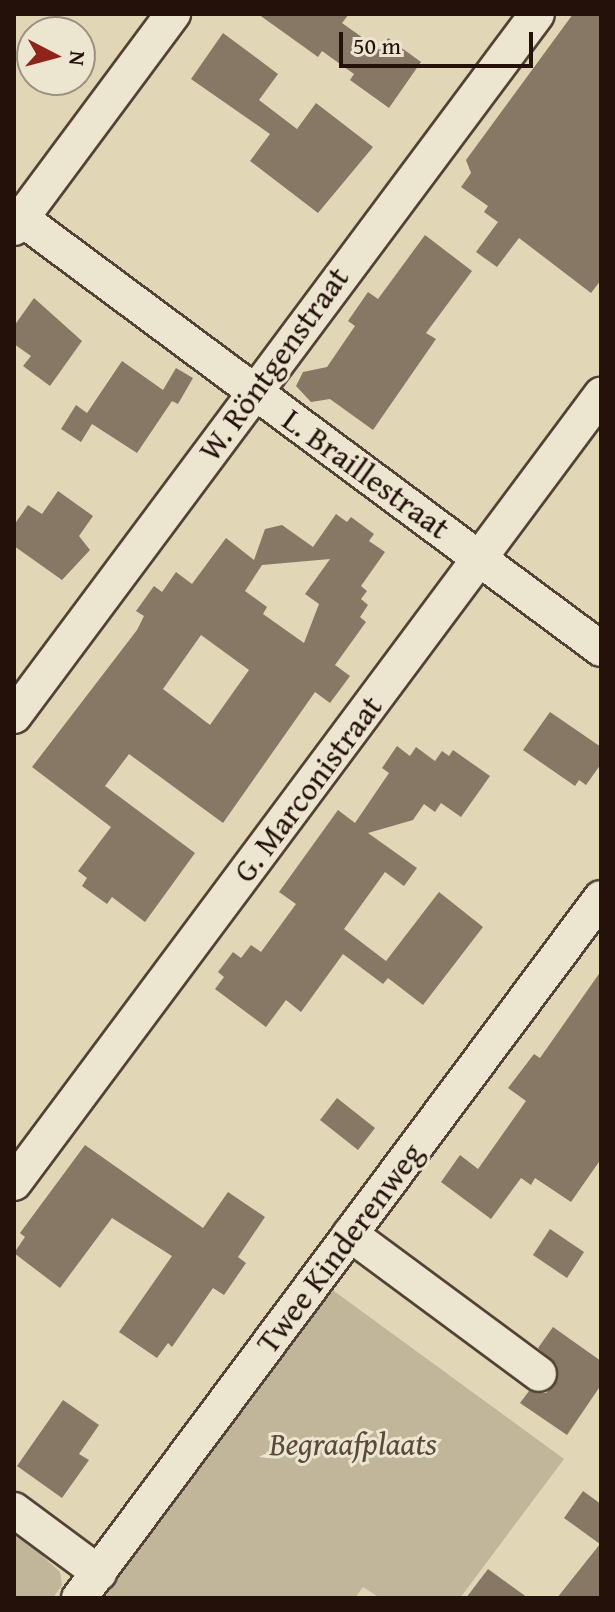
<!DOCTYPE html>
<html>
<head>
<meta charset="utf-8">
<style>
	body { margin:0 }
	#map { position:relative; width:615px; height:1612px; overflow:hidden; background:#e1d7b7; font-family:"Gentium Book Plus",serif }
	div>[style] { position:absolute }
	.green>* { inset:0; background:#c1b59a }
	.building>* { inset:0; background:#867864 }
	.roads { filter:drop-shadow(2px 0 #534235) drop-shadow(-2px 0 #534235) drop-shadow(0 2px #534235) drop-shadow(0 -2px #534235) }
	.minor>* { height:34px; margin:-17px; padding:0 17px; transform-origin:17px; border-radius:17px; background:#ece5d0 }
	span { translate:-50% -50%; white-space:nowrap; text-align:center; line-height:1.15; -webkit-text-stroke:6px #ece5d0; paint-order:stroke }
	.street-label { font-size:32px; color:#24110a }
	.park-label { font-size:32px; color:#5b4a3c; font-style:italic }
	.frame { position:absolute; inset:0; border:16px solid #24110a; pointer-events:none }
	.north { position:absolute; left:16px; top:16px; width:80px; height:80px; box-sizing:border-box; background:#ece5d0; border:2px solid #9c9081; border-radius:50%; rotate:96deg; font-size:22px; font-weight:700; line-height:32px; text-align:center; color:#24110a }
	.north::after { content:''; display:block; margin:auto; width:28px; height:36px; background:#8f2418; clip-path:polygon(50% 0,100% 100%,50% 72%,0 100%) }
	.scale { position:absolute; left:339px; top:32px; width:194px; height:36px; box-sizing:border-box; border:4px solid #24110a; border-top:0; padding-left:10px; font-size:24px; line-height:28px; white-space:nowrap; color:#24110a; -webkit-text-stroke:6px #ece5d0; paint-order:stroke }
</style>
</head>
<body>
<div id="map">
	<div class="green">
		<div style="clip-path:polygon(327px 1286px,564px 1459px,460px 1598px,380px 1598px,363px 1587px,355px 1598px,98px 1598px)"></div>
		<div style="clip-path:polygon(14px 1530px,60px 1572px,62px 1585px,53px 1598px,14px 1598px)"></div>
	</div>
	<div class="building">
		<div style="clip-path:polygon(258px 14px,349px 14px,342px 23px,380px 50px,388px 38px,421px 62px,389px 108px,350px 80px,354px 74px,322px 51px,318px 57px)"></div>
		<div style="clip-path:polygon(573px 14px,601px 14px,601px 280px,591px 293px,519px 238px,497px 267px,476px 252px,498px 222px,484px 212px,488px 206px,461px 187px,471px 173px,466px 160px)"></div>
		<div style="clip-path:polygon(223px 33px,278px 74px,259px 100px,297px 129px,316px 103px,373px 147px,318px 213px,250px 161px,270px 134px,191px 79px)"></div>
		<div style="clip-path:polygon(425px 235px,472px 271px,426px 333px,436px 339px,373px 430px,330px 399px,311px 402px,296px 386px,303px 372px,327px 367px,355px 326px,348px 321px,368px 292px,378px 299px)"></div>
		<div style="clip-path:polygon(34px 298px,82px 341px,50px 386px,23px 366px,31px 356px,14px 344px,14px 326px)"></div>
		<div style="clip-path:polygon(122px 361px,163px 390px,176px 368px,193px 378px,178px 404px,172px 401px,137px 453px,92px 424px,81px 442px,61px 429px,76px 405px,87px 413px)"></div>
		<div style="clip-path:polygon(58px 491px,93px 516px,79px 536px,90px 550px,62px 580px,14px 546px,14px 525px,28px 505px,42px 514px)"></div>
		<div style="clip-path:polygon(evenodd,336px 514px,347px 522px,351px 517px,374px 534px,369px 541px,385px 552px,361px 586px,367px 591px,361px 599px,368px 605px,360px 617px,366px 622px,335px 665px,350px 676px,330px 703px,315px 692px,223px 823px,129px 754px,105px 786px,195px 853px,145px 922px,112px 897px,107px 904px,82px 886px,87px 878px,78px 871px,111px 827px,32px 767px,137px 630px,144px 616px,136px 611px,154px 586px,162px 592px,176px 572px,192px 584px,226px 538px,254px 560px,265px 529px,282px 525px,313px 547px,336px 514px,330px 559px,305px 594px,319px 604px,304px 643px,263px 614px,267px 607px,245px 591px,262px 565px,330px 559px,336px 514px,201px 635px,249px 670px,210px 725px,163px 689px,201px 635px)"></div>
		<div style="clip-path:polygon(550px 712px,601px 747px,601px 764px,586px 785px,579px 780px,575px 786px,523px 750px)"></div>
		<div style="clip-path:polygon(397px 746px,410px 756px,416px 747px,435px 761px,442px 751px,449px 756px,453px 750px,490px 776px,461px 817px,441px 803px,435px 812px,424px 804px,413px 820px,368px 833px,417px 868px,404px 886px,385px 872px,344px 929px,386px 961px,439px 892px,483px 927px,423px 1005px,388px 978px,383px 984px,343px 954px,301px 1012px,286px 1000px,266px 1027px,215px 989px,224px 977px,218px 972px,233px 952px,241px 958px,251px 945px,261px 952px,296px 904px,279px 892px,338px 810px,355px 823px,389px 773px,382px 768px)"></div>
		<div style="clip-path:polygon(601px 971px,601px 1159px,571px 1202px,535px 1178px,531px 1185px,521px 1178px,491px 1219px,441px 1182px,460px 1155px,478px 1169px,526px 1101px,508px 1088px,534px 1054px,540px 1058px)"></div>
		<div style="clip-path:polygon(337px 1098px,375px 1128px,358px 1150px,320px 1120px)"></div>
		<div style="clip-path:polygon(85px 1145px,203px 1228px,228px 1192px,265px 1217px,238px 1257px,246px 1263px,224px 1295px,213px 1288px,172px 1347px,168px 1343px,157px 1358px,119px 1332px,172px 1256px,112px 1218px,60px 1288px,14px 1253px,25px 1237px,20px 1233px)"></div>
		<div style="clip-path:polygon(550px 1229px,584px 1252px,567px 1278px,533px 1255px)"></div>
		<div style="clip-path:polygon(553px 1327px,601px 1361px,601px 1385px,567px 1435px,520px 1403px,529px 1391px,546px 1393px,555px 1385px,557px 1365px,538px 1348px)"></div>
		<div style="clip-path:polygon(63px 1400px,99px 1425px,79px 1454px,89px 1460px,62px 1498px,17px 1466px)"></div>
		<div style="clip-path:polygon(583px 1491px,601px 1504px,601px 1598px,557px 1598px,600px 1544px,564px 1518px)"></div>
		<div style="clip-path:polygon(488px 1569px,528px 1598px,466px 1598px)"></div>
	</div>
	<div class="roads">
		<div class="minor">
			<div style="left:14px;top:213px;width:731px;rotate:36.6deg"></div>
			<div style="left:14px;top:228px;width:267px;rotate:-53.4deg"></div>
			<div style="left:14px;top:716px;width:875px;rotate:-53.31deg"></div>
			<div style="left:14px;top:1183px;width:983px;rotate:-53.32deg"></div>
			<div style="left:350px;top:1234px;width:235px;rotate:36.5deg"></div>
			<div style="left:14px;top:1510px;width:106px;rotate:36.5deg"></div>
			<div style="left:79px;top:1598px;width:873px;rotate:-53.29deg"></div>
		</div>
	</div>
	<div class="street-label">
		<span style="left:274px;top:364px;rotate:-54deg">W. Röntgenstraat</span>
		<span style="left:366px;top:474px;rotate:36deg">L. Braillestraat</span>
		<span style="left:308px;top:789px;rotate:-53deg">G. Marconistraat</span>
		<span style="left:340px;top:1248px;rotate:-53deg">Twee Kinderenweg</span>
	</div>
	<div class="park-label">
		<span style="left:353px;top:1444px">Begraafplaats</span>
	</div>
	<div class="frame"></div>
	<div class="north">N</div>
	<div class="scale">50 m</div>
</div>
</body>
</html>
